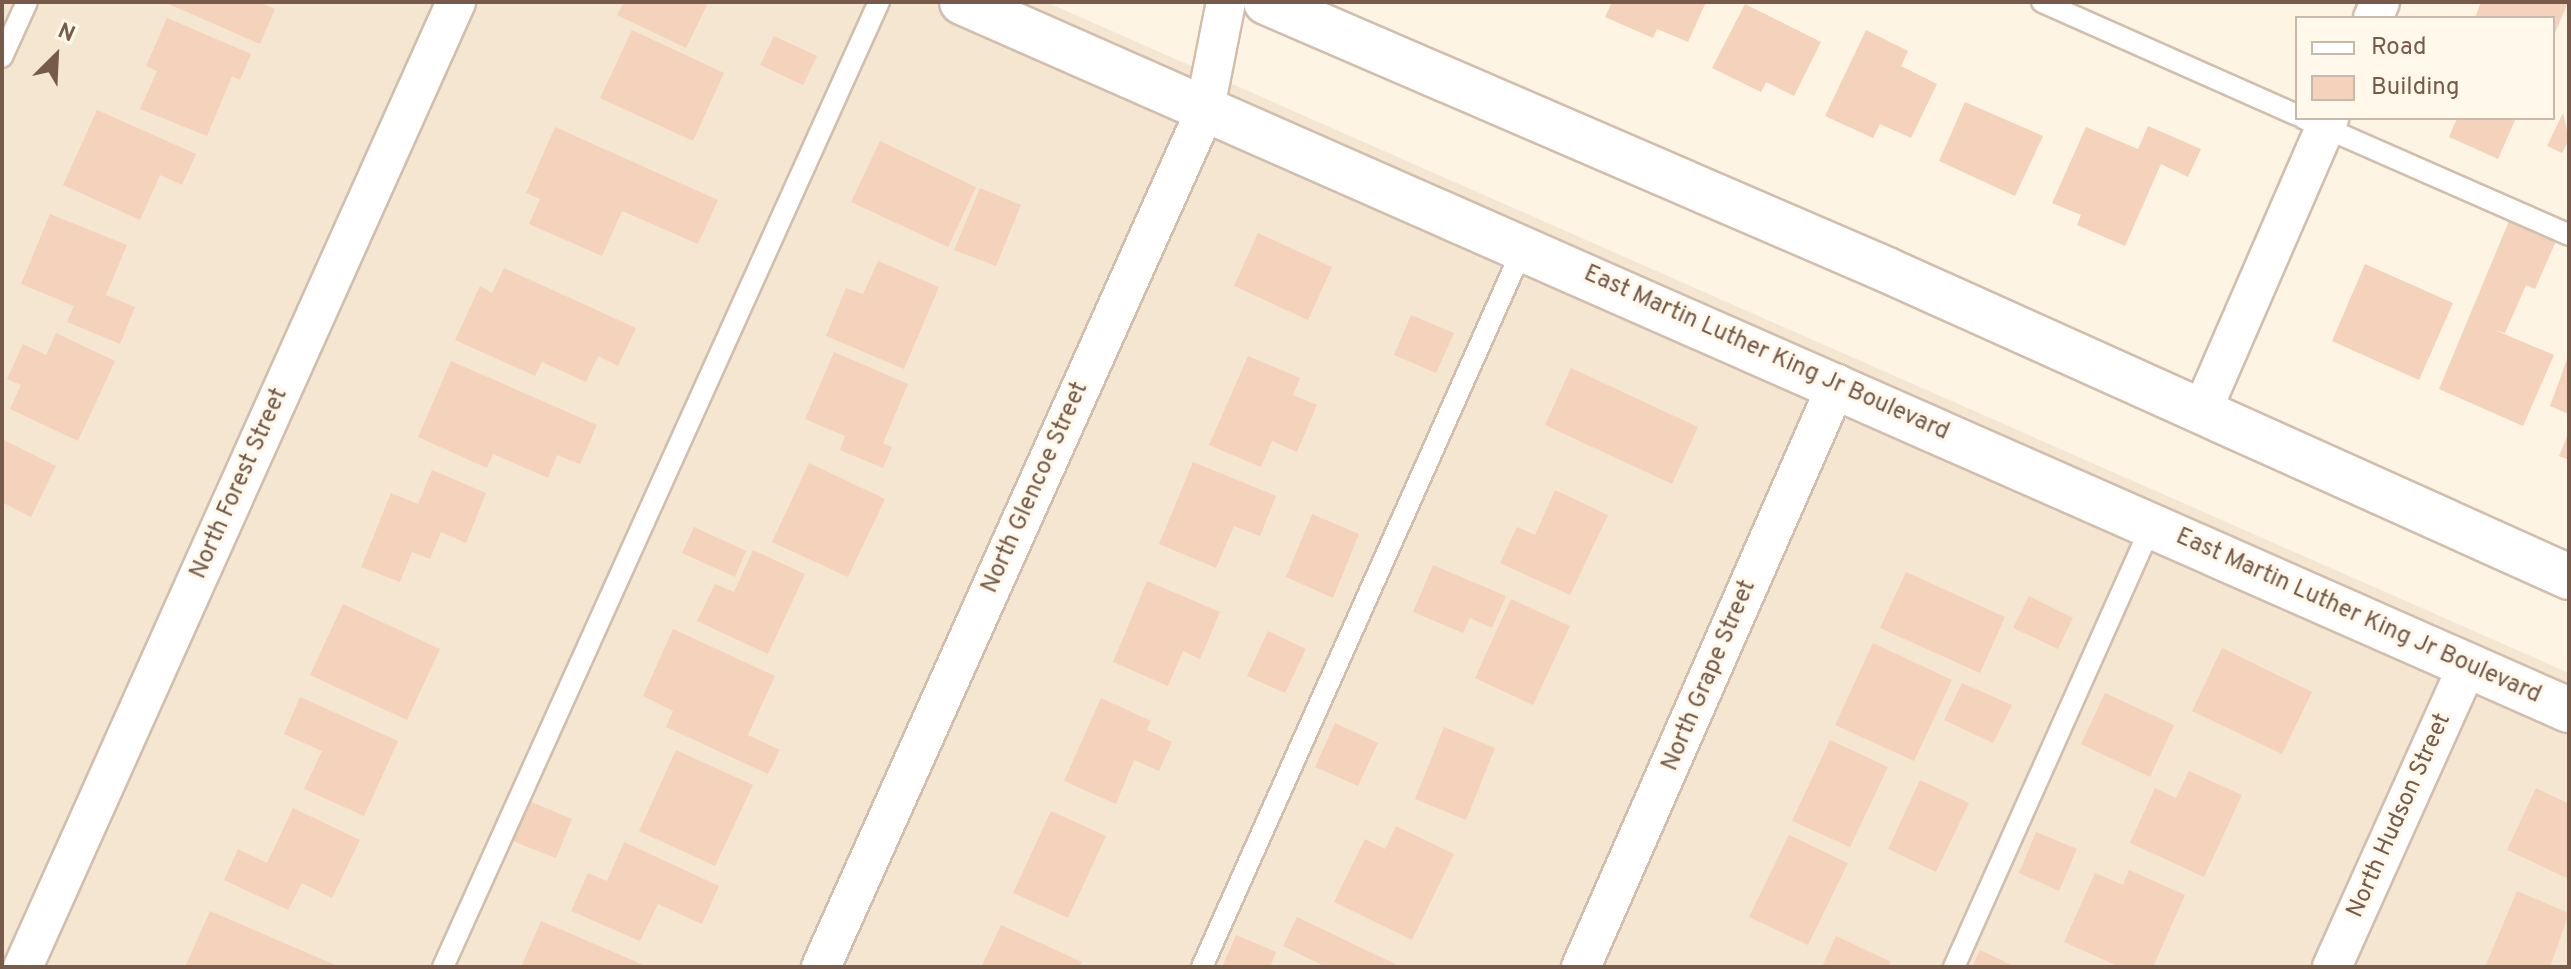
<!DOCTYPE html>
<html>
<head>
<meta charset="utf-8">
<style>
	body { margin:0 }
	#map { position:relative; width:2571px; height:969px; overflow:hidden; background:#fdf4e4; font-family:Overpass,sans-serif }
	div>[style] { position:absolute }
	.residential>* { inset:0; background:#f5e6d2 }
	.building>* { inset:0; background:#f4d2bb }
	.roads { filter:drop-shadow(2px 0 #d1bead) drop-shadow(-2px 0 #d1bead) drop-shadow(0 2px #d1bead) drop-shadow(0 -2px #d1bead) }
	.lane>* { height:20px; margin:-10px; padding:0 10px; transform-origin:10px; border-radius:10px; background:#fff }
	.street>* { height:38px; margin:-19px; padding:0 19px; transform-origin:19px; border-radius:19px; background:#fff }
	.secondary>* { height:44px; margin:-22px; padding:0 22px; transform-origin:22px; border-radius:22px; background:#fff }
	span { translate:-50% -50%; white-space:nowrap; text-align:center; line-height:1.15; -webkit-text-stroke:6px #fff8eb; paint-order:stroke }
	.street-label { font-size:24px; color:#775a49 }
	.frame { position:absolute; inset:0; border:4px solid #775a49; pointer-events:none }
	.legend { position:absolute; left:2295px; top:16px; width:260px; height:104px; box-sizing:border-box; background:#fff8eb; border:2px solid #c9b9aa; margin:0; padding:10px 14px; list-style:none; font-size:24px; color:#775a49 }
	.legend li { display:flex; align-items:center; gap:16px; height:40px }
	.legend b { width:40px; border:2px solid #c9b9aa }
	.north { position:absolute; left:16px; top:16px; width:80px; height:80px; -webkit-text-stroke:6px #fff8eb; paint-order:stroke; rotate:24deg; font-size:22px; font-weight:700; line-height:32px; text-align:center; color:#775a49 }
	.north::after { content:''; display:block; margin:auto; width:28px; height:36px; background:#775a49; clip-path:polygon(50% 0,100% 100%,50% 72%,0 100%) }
</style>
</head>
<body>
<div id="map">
	<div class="residential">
		<div style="clip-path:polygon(2px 2px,1046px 2px,2569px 673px,2569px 967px,2px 967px)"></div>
	</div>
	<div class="building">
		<div style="clip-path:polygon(164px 2px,259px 2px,275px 9px,260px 44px)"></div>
		<div style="clip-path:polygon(624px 2px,701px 2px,707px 5px,686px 48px,617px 15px)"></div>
		<div style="clip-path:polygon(1612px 2px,1706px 2px,1688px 42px,1657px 29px,1653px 38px,1605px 17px)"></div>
		<div style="clip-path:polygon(2481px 2px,2501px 3px,2568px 2px,2553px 38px,2553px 18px,2475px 18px)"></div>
		<div style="clip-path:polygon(1745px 4px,1821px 42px,1794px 96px,1766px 82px,1761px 92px,1712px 68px)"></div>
		<div style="clip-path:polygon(167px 18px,251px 54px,240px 80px,232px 76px,207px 136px,140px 109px,157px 71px,146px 66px)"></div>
		<div style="clip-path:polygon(632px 30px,724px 73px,693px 141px,600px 98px)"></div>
		<div style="clip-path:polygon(1866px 30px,1908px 51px,1901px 66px,1937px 84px,1911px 138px,1880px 124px,1873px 138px,1825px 116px)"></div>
		<div style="clip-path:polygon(774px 36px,817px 56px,803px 85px,760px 65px)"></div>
		<div style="clip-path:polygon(1965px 102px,2043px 136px,2015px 196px,1939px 161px)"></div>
		<div style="clip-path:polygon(97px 110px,196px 154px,182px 185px,160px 175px,140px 220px,63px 185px)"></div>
		<div style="clip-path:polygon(2563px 113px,2569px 139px,2562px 153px,2547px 146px)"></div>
		<div style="clip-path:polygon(2457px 118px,2516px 118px,2498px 159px,2449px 137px)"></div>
		<div style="clip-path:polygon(2148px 126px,2201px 149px,2188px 177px,2161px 164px,2125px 246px,2077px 225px,2081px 215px,2052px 203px,2086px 127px,2138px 149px)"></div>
		<div style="clip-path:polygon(555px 127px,718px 200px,698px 244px,622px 211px,602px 256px,529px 224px,540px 199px,526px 193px)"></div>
		<div style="clip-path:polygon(880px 141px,976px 187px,948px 247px,851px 202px)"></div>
		<div style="clip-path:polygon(980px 188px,1021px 205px,996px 266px,954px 250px)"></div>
		<div style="clip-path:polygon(50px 214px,127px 245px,106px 295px,135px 307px,120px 344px,67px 322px,74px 306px,21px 284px)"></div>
		<div style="clip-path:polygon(2509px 221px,2556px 241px,2535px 289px,2526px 285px,2505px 333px,2495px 330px,2554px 355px,2523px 426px,2439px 389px)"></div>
		<div style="clip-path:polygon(1258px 233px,1332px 267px,1308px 320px,1234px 286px)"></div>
		<div style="clip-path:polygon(878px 261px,939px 287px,904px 369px,826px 336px,846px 288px,863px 294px)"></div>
		<div style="clip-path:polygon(2365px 264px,2453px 303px,2419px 380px,2332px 341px)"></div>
		<div style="clip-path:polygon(504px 268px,636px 328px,618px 366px,598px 356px,586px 382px,542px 362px,535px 376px,455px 340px,480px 286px,492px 293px)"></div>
		<div style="clip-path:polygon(1411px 315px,1454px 333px,1436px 373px,1394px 355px)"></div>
		<div style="clip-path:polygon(56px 333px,115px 361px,78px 441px,10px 409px,21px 385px,7px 379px,23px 344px,46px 355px)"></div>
		<div style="clip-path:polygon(834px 352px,908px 384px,883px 443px,892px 447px,883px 468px,840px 450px,845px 436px,805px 419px)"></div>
		<div style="clip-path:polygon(2569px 354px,2569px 414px,2550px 406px)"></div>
		<div style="clip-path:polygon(1248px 356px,1300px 378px,1293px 395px,1317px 405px,1297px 452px,1272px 441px,1261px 467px,1209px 445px)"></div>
		<div style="clip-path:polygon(451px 361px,597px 425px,580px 464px,557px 455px,548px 478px,493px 454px,487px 468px,418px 437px)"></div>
		<div style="clip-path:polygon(1571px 368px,1698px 427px,1672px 484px,1545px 425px)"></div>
		<div style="clip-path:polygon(2569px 432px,2569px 460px,2559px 456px)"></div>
		<div style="clip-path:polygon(2px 439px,56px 466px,31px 517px,2px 502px)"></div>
		<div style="clip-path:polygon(1193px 462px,1276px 496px,1260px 536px,1234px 526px,1216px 568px,1159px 544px)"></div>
		<div style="clip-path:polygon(809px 463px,885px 499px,848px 577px,772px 542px)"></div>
		<div style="clip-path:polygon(432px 470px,486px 493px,466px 543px,441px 532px,430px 559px,412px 552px,400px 582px,361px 567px,391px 493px,418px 504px)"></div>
		<div style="clip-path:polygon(1555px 490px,1608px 515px,1570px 595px,1500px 563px,1517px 527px,1535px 535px)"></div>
		<div style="clip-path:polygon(1312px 514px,1359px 534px,1333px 598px,1286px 577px)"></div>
		<div style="clip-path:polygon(694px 527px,746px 551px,735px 577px,682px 553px)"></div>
		<div style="clip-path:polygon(753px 550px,805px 574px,768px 654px,697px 621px,715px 584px,734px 592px)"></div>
		<div style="clip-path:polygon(1433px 565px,1506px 596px,1492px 628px,1470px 618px,1463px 633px,1413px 612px)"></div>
		<div style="clip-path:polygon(1906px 572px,2005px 617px,1980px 673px,1880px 628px)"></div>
		<div style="clip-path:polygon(1147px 581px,1220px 612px,1200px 659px,1183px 651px,1168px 686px,1113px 662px)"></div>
		<div style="clip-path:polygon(2029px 596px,2073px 618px,2058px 649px,2013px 628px)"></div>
		<div style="clip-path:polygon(1511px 599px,1570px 626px,1533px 705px,1475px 678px)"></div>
		<div style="clip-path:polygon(343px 604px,440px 649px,407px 720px,310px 675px)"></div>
		<div style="clip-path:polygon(673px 629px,775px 676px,748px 735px,780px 750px,768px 774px,666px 727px,673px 711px,643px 696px)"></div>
		<div style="clip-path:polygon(1268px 631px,1306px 649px,1285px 693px,1247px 676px)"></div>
		<div style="clip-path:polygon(1873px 643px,1952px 680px,1914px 761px,1835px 725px)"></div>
		<div style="clip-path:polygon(2222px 648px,2312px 692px,2282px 754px,2192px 711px)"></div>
		<div style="clip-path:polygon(1962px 683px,2012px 705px,1993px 743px,1944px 720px)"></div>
		<div style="clip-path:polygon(2105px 693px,2174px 725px,2150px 777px,2081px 744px)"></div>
		<div style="clip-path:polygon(300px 697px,398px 741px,364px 816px,304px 789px,322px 751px,284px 734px)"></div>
		<div style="clip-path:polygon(1101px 698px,1151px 721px,1147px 730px,1172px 742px,1159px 771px,1134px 760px,1116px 804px,1064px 781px)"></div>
		<div style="clip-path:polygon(1335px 723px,1378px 743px,1358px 786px,1315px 767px)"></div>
		<div style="clip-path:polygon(1444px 727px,1495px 748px,1466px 820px,1415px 799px)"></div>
		<div style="clip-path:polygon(1830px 740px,1888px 767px,1850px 847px,1792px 821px)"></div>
		<div style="clip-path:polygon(676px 750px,753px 785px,715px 866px,639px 831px)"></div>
		<div style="clip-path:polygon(2189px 771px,2242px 795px,2204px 877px,2130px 843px,2155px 788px,2176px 798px)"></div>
		<div style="clip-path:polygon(1920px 780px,1969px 803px,1936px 872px,1888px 849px)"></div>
		<div style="clip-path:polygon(2536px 788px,2569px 804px,2569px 879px,2507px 850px)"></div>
		<div style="clip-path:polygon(529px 801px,572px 819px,556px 858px,512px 841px)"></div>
		<div style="clip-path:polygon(293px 808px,360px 840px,332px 898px,302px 883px,288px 910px,224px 880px,238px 849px,267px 863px)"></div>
		<div style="clip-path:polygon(1051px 811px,1106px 836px,1068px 918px,1013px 893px)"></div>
		<div style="clip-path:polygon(1396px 826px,1454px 854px,1412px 940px,1334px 902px,1365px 839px,1385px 849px)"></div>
		<div style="clip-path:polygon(2036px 832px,2077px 849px,2059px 891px,2019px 873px)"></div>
		<div style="clip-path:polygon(1789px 835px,1848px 863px,1808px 945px,1749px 917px)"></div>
		<div style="clip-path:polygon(624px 842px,719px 886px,702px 924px,658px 904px,640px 941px,571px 911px,588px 873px,607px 881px)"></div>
		<div style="clip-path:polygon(2129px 870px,2185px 895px,2153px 967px,2120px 967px,2064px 942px,2095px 873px,2123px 885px)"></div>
		<div style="clip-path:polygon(2517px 891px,2569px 913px,2550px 967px,2485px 967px)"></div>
		<div style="clip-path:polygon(210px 911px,340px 967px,185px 967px)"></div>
		<div style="clip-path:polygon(1297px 917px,1397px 965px,1396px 967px,1326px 967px,1283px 946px)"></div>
		<div style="clip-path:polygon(541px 921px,648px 967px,521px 967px)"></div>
		<div style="clip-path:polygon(1001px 925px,1082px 962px,1079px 967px,981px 967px)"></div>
		<div style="clip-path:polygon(1236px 935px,1276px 952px,1270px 967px,1222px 967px)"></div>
		<div style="clip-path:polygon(1836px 936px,1891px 962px,1888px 967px,1822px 967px)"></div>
		<div style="clip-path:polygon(1980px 950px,2016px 967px,1972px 967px)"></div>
	</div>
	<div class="roads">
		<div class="lane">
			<div style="left:2042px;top:2px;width:279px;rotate:23.9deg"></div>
			<div style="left:2px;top:57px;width:60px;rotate:-65.6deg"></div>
			<div style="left:2303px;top:118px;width:291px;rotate:23.7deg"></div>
			<div style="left:443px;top:967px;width:1059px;rotate:-65.69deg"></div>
			<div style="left:1202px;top:967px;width:787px;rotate:-65.94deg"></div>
			<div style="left:1954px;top:967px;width:483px;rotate:-65.9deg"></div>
		</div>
		<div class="street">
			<div style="left:2373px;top:18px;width:17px;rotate:-66deg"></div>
			<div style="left:2201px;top:413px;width:322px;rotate:-66.5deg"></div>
			<div style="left:23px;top:967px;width:1058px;rotate:-65.83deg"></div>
			<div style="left:821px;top:967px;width:936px;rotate:-65.84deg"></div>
			<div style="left:1204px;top:113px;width:113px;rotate:-78.8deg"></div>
			<div style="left:1581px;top:967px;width:637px;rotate:-66.29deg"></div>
			<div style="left:2332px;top:967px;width:331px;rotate:-65.8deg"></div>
		</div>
		<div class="secondary">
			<div style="left:962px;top:2px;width:1756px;rotate:23.78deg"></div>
			<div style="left:1266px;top:2px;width:676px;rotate:23.34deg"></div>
			<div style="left:1887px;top:270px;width:748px;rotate:24.23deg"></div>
		</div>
	</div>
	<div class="street-label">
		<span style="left:1766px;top:354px;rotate:24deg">East Martin Luther King Jr Boulevard</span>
		<span style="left:240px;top:484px;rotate:-66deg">North Forest Street</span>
		<span style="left:1036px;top:488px;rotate:-66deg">North Glencoe Street</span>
		<span style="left:2358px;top:617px;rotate:24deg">East Martin Luther King Jr Boulevard</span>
		<span style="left:1710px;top:676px;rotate:-67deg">North Grape Street</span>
		<span style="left:2400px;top:816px;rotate:-66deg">North Hudson Street</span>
	</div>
	<div class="frame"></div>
	<ul class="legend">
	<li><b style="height:10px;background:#fff"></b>Road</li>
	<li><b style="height:22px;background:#f4d2bb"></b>Building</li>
	</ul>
	<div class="north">N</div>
</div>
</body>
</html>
